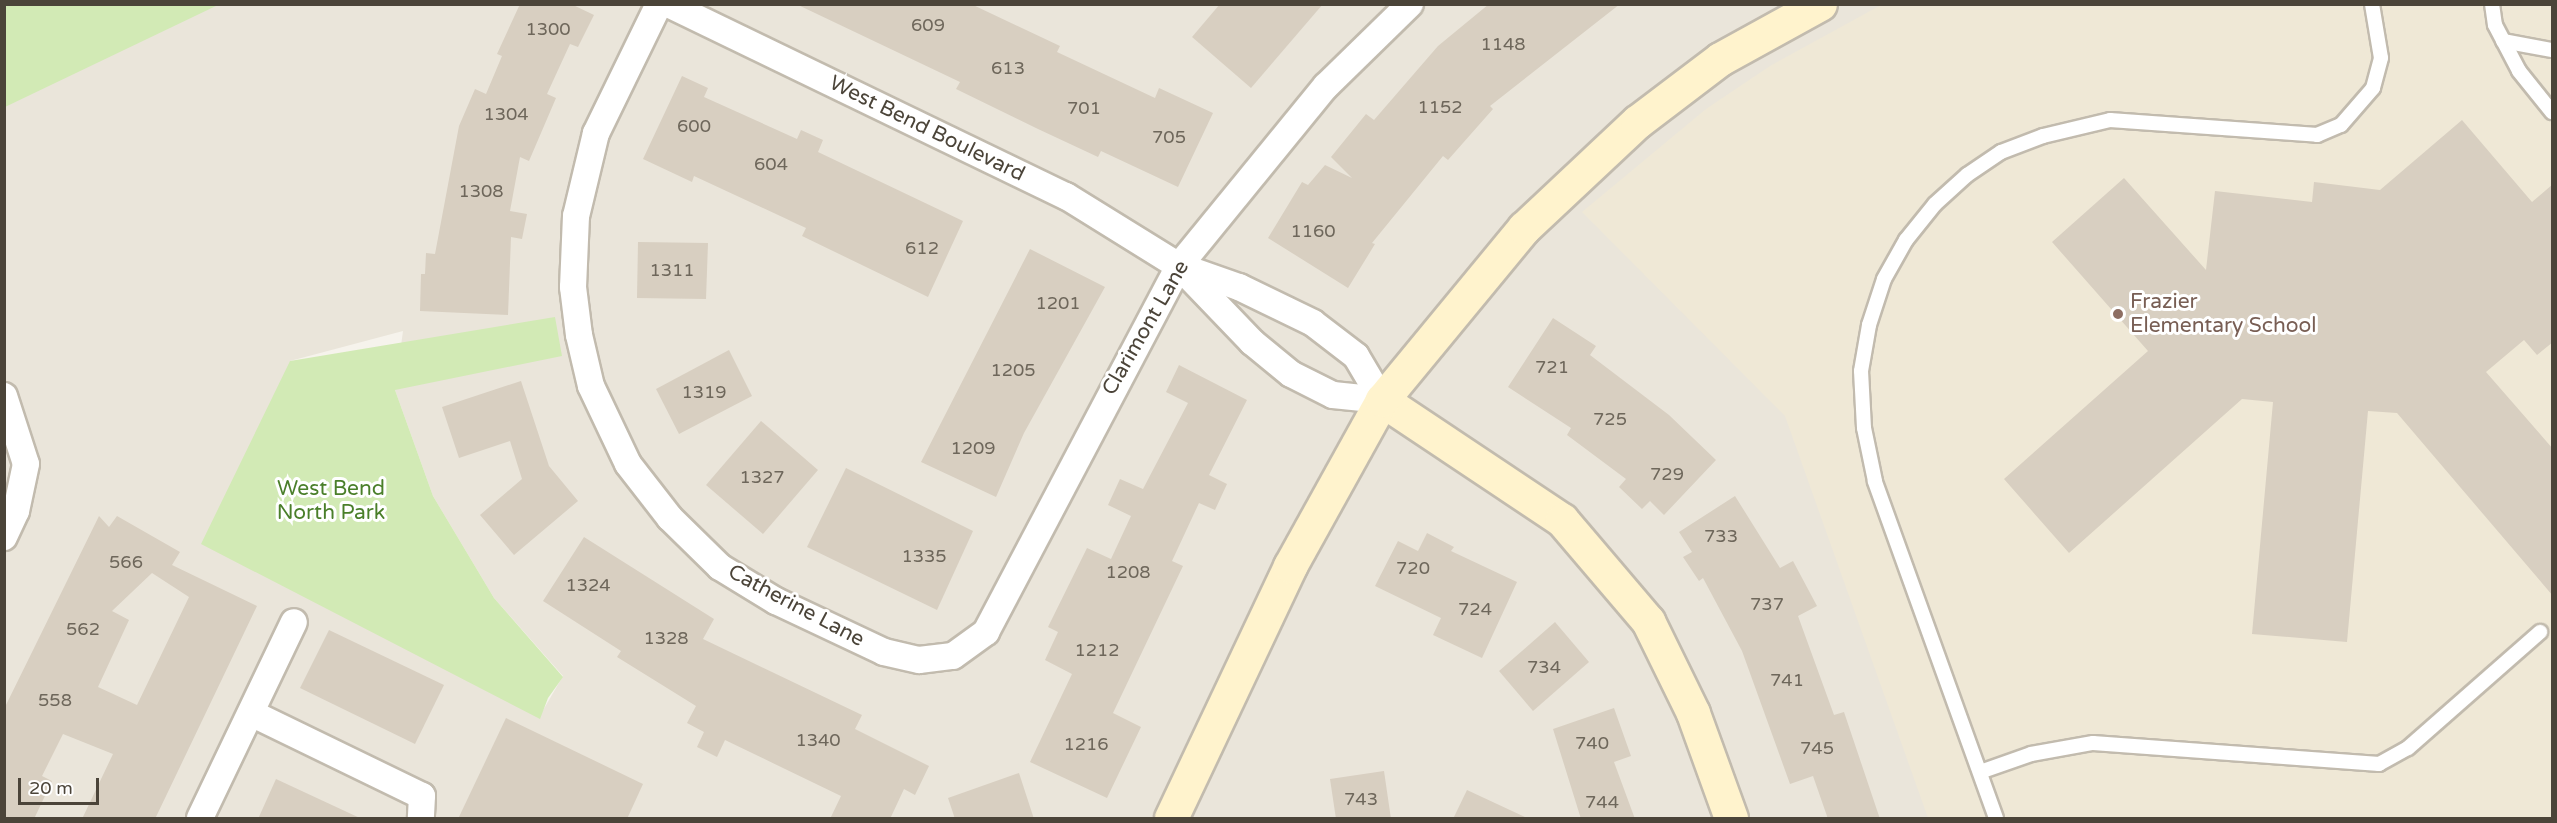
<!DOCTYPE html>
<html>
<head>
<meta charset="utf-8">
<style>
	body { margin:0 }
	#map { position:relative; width:2557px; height:823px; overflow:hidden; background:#f6f3ec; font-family:"Varela Round",sans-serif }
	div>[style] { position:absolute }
	.residential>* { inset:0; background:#eae5da }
	.education>* { inset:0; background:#efe8d6 }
	.green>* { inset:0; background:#d2eab5 }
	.building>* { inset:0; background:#d8cfc1 }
	.roads { filter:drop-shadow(2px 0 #c2bbae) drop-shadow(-2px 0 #c2bbae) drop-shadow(0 2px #c2bbae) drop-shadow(0 -2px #c2bbae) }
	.lane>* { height:14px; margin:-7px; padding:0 7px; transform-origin:7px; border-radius:7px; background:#fff }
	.street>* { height:26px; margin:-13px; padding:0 13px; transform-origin:13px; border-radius:13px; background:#fff }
	.secondary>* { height:33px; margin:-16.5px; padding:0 16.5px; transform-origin:16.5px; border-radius:16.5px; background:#fff3cd }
	.dots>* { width:16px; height:16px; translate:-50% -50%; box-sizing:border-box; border:3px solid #fff; border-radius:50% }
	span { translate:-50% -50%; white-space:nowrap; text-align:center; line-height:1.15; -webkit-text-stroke:6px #fff; paint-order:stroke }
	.number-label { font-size:18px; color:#6e675b }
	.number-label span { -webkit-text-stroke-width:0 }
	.street-label { font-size:21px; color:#4b4439 }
	.education-label { font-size:21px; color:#785e54 }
	.left { translate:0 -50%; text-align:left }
	.park-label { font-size:21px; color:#4a7f2a }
	.frame { position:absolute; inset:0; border:6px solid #4b4439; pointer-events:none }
	.scale { position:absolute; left:18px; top:778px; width:81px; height:27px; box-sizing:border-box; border:3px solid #4b4439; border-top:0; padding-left:8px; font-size:18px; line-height:21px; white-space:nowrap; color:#4b4439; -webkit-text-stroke:4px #fff; paint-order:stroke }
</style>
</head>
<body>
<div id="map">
	<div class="residential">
		<div style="clip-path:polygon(evenodd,5px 5px,2552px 5px,2552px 818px,5px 818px,5px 5px,403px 331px,395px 390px,433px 496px,494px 598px,563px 676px,542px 712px,290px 361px,403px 331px)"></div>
	</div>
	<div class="education">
		<div style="clip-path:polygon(1881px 5px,2552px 5px,2552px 818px,1928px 818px,1785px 416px,1582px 212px,1706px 109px,1770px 66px)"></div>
	</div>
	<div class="green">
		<div style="clip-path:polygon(5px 4px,218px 4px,218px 5px,5px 107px)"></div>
		<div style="clip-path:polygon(555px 317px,562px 356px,395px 390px,433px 496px,494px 598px,563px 677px,548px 698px,540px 719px,201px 544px,290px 361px)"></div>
	</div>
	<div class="building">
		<div style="clip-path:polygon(520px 4px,571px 4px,594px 15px,578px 47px,570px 44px,547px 94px,556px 98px,529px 161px,520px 157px,510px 211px,527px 214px,522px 239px,511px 237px,508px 315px,420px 311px,421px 274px,425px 274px,426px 253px,435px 254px,459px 126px,475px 89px,486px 94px,502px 56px,497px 54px)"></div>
		<div style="clip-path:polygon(796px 4px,971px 4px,1060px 46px,1057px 52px,1155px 98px,1159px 88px,1213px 113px,1178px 187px,1101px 151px,1098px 157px,1038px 129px,956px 89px,960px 82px)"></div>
		<div style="clip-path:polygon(1220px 4px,1323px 4px,1251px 88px,1192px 37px)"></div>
		<div style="clip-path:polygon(1489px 4px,1620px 4px,1490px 106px,1493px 109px,1448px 160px,1443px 156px,1372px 243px,1375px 244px,1348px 288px,1268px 238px,1302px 182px,1308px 185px,1325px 165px,1352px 178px,1331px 157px,1366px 114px,1374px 120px,1438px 46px)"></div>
		<div style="clip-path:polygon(682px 76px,708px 88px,704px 97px,797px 139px,801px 130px,823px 140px,818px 152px,963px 221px,928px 297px,802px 236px,806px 228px,694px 176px,692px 182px,643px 159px)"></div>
		<div style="clip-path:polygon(2462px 120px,2532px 202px,2553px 184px,2553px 342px,2537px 355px,2524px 340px,2486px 372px,2553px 449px,2553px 596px,2397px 413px,2368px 411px,2347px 642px,2252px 634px,2273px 402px,2242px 399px,2069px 553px,2004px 479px,2148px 351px,2052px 242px,2124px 178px,2206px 270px,2215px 191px,2312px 202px,2314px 182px,2380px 190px)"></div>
		<div style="clip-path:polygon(638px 242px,708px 243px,706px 299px,637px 298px)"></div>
		<div style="clip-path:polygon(1030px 249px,1105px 287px,1024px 433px,996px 497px,921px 462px)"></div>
		<div style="clip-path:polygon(1553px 318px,1596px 346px,1590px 355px,1669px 415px,1716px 460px,1664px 515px,1650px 501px,1642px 509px,1619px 487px,1626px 479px,1567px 435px,1571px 428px,1508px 387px)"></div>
		<div style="clip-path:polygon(729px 350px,752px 396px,679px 434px,656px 389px)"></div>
		<div style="clip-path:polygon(1179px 365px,1247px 400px,1209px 475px,1227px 484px,1215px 510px,1199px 503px,1172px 561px,1183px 566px,1113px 713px,1141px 727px,1107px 798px,1030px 762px,1072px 674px,1045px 660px,1058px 632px,1048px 627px,1087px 548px,1111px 559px,1131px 516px,1108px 505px,1120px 479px,1143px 489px,1188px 403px,1166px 392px)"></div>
		<div style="clip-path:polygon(521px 381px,549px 466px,578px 501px,514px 555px,480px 515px,522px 479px,510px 441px,459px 458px,442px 407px)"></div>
		<div style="clip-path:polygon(761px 421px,818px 470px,763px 534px,706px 485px)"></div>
		<div style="clip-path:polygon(846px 468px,973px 531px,937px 610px,807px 547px)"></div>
		<div style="clip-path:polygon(1735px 496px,1780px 568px,1793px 561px,1817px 606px,1798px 616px,1834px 715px,1844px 712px,1880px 819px,1828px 819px,1813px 776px,1790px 784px,1742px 651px,1703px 578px,1699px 581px,1683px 557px,1692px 552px,1679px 532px)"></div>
		<div style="clip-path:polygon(evenodd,99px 516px,109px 527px,117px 516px,180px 552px,172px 565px,257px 606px,155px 819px,82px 819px,113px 754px,63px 734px,42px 776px,52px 781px,34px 819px,4px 819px,4px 709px,99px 516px,152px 573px,189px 597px,137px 705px,98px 687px,129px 620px,112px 611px,152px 573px)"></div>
		<div style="clip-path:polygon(1427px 533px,1454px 547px,1451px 551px,1517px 582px,1482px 658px,1433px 635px,1441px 618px,1375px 586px,1398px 541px,1418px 551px)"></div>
		<div style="clip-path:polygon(584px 537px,714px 619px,703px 639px,862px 715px,855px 729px,929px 766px,915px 795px,904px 789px,890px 819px,830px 819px,841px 796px,725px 740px,717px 757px,697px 747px,704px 732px,687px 723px,696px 706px,617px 657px,621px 651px,543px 601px)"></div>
		<div style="clip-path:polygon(1555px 622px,1589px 662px,1533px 711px,1499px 671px)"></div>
		<div style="clip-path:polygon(329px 630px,444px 685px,415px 744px,300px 688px)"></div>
		<div style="clip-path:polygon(1614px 708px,1631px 756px,1614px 762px,1635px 819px,1581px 819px,1553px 729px)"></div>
		<div style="clip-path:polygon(506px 718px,643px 784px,627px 819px,458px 819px)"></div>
		<div style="clip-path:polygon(1384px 771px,1391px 819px,1336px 819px,1330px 779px)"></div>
		<div style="clip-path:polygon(1019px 773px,1034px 819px,955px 819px,948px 798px)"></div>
		<div style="clip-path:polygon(276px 779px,362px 819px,258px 819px)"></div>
		<div style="clip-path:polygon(1467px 790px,1529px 819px,1453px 819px)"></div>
	</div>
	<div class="roads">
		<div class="lane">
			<div style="left:2492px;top:4px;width:21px;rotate:82deg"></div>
			<div style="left:2495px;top:25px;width:52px;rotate:62.4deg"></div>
			<div style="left:2519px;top:71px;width:53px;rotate:51.2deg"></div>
			<div style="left:2503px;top:41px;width:50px;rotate:10.4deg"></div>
			<div style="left:1980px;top:772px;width:54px;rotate:-19.4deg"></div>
			<div style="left:2031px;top:754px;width:63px;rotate:-10.1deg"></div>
			<div style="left:2093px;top:743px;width:287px;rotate:4.2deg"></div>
			<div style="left:2379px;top:764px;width:33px;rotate:-29deg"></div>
			<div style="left:2408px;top:748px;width:176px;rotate:-41.3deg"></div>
			<div style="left:1996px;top:818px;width:358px;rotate:-109.8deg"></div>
			<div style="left:1875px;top:481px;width:54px;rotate:-101.7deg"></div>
			<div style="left:1864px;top:428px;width:57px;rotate:-93deg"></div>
			<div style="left:1861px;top:371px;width:47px;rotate:-80.1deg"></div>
			<div style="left:1869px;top:325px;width:48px;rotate:-71.9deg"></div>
			<div style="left:1884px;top:279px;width:45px;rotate:-60.6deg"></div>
			<div style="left:1906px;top:240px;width:46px;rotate:-51.1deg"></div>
			<div style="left:1935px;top:204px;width:43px;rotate:-42.2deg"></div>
			<div style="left:1967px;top:175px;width:41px;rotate:-34.1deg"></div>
			<div style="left:2001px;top:152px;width:45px;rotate:-20.9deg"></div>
			<div style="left:2043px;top:136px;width:69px;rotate:-13.4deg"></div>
			<div style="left:2110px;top:120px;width:208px;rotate:4.1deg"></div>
			<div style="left:2317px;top:135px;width:26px;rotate:-23deg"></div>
			<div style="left:2341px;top:125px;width:49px;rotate:-49.1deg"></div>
			<div style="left:2373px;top:88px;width:31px;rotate:-75deg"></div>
			<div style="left:2381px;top:58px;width:55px;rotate:-99.5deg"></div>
		</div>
		<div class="street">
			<div style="left:659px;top:4px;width:144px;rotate:116deg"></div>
			<div style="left:596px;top:133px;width:85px;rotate:103.5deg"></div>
			<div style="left:576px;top:216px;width:71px;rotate:92.4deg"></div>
			<div style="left:573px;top:287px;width:48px;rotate:82.9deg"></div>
			<div style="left:579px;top:335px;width:52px;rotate:76.8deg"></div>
			<div style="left:591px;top:386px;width:86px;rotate:64.6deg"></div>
			<div style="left:628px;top:464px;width:68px;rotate:52.1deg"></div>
			<div style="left:670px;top:518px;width:70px;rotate:44.4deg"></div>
			<div style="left:720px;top:567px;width:66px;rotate:31.3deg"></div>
			<div style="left:776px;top:601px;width:119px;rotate:25.3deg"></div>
			<div style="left:884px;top:652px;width:36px;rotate:13deg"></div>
			<div style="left:919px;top:660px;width:34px;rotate:-7deg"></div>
			<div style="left:953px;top:656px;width:41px;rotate:-36deg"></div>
			<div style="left:986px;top:632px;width:414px;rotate:-62.2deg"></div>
			<div style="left:1179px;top:266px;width:232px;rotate:-50.8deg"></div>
			<div style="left:1326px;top:86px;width:117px;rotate:-44.3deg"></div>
			<div style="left:668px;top:4px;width:442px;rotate:25.8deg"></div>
			<div style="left:1066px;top:196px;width:133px;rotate:31.8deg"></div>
			<div style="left:1179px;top:266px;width:64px;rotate:19.3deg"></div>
			<div style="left:1239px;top:287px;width:82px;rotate:25.9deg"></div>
			<div style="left:1313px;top:323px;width:54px;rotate:37.5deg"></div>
			<div style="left:1356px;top:356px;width:51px;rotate:59.4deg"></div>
			<div style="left:1181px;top:268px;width:103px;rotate:46.2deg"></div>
			<div style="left:1252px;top:342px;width:50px;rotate:39.4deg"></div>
			<div style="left:1291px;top:374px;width:47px;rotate:26.6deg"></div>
			<div style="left:1333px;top:395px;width:49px;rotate:5.8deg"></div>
			<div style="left:4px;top:396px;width:71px;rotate:72.1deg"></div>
			<div style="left:26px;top:464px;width:48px;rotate:102deg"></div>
			<div style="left:16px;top:511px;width:29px;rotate:115deg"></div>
			<div style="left:251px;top:713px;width:190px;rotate:25.9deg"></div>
			<div style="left:422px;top:796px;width:22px;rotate:93deg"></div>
			<div style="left:200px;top:818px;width:217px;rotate:-64.4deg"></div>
		</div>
		<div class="secondary">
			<div style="left:1382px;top:400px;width:216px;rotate:33.7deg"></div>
			<div style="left:1562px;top:520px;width:133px;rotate:49.6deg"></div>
			<div style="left:1648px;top:621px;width:102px;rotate:63.9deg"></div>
			<div style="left:1693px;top:713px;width:112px;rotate:70.1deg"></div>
			<div style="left:1171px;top:818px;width:279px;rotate:-64.7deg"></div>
			<div style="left:1290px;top:566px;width:190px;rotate:-61deg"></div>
			<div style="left:1382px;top:400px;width:223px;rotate:-50.5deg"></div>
			<div style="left:1524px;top:228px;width:155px;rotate:-43.2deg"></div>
			<div style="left:1637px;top:122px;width:104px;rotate:-37.2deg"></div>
			<div style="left:1720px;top:59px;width:114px;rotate:-28.8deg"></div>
		</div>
	</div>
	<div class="dots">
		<div style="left:2118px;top:314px;background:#8d6e63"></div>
	</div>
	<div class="number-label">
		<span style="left:928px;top:25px">609</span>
		<span style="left:548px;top:29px">1300</span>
		<span style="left:1503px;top:44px">1148</span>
		<span style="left:1008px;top:68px">613</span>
		<span style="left:1440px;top:107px">1152</span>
		<span style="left:1084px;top:108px">701</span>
		<span style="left:506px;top:114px">1304</span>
		<span style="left:694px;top:126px">600</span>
		<span style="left:1169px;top:137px">705</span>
		<span style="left:771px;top:164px">604</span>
		<span style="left:481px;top:191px">1308</span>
		<span style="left:1313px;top:231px">1160</span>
		<span style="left:922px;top:248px">612</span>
		<span style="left:672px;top:270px">1311</span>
		<span style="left:1058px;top:303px">1201</span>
		<span style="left:1552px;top:367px">721</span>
		<span style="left:1013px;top:370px">1205</span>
		<span style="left:704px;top:392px">1319</span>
		<span style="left:1610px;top:419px">725</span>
		<span style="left:973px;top:448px">1209</span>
		<span style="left:1667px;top:474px">729</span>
		<span style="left:762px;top:477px">1327</span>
		<span style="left:1721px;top:536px">733</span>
		<span style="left:924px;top:556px">1335</span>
		<span style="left:126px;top:562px">566</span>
		<span style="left:1413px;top:568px">720</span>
		<span style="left:1128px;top:572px">1208</span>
		<span style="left:588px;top:585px">1324</span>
		<span style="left:1767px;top:604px">737</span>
		<span style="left:1475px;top:609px">724</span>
		<span style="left:83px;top:629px">562</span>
		<span style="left:666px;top:638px">1328</span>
		<span style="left:1097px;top:650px">1212</span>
		<span style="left:1544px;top:667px">734</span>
		<span style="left:1787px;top:680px">741</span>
		<span style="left:55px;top:700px">558</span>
		<span style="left:818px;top:740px">1340</span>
		<span style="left:1592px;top:743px">740</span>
		<span style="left:1086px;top:744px">1216</span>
		<span style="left:1817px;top:748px">745</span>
		<span style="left:1361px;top:799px">743</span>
		<span style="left:1602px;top:802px">744</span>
	</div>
	<div class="street-label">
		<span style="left:927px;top:129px;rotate:26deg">West Bend Boulevard</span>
		<span style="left:1146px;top:328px;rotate:-60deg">Clarimont Lane</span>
		<span style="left:796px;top:606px;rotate:28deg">Catherine Lane</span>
	</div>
	<div class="education-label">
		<span class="left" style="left:2130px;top:314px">Frazier<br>Elementary School</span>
	</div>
	<div class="park-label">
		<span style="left:331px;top:501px">West Bend<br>North Park</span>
	</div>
	<div class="frame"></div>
	<div class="scale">20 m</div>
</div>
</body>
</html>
